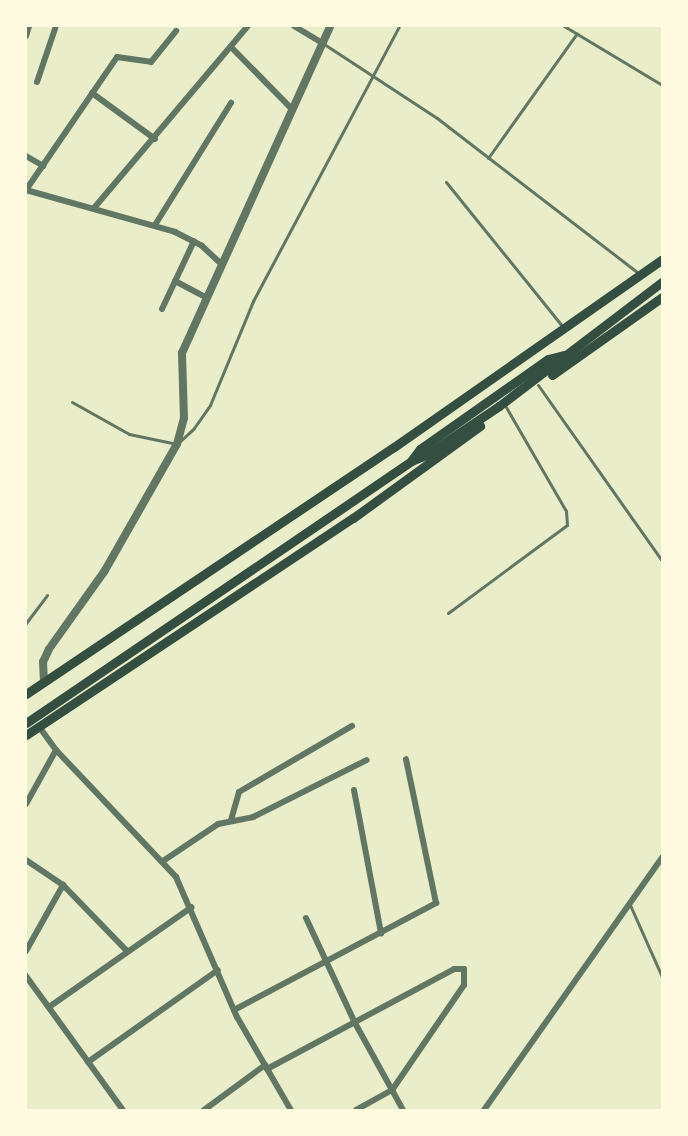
<!DOCTYPE html>
<html>
<head>
<meta charset="utf-8">
<style>
	body { margin:0 }
	#map { position:relative; width:688px; height:1136px; overflow:hidden; background:#e9edc9; font-family:Georgia,serif }
	div>[style] { position:absolute }
	.service>* { height:3px; margin:-1.5px; padding:0 1.5px; transform-origin:1.5px; border-radius:1.5px; background:#617663 }
	.minor>* { height:6px; margin:-3px; padding:0 3px; transform-origin:3px; border-radius:3px; background:#617663 }
	.tertiary>* { height:8px; margin:-4px; padding:0 4px; transform-origin:4px; border-radius:4px; background:#617663 }
	.primary>* { height:9px; margin:-4.5px; padding:0 4.5px; transform-origin:4.5px; border-radius:4.5px; background:#344e41 }
	span { translate:-50% -50%; white-space:nowrap; text-align:center; line-height:1.15; -webkit-text-stroke:4.5px #fefae0; paint-order:stroke }
	.frame { position:absolute; inset:0; border:27px solid #fefae0; pointer-events:none }
</style>
</head>
<body>
<div id="map">
	<div class="service">
		<div style="left:564px;top:26px;width:114px;rotate:31deg"></div>
		<div style="left:324px;top:44px;width:135px;rotate:33.2deg"></div>
		<div style="left:437px;top:118px;width:254px;rotate:37.6deg"></div>
		<div style="left:488px;top:158px;width:153px;rotate:-54.5deg"></div>
		<div style="left:446px;top:182px;width:185px;rotate:51.1deg"></div>
		<div style="left:538px;top:385px;width:215px;rotate:54.8deg"></div>
		<div style="left:72px;top:402px;width:65px;rotate:29.3deg"></div>
		<div style="left:129px;top:434px;width:49px;rotate:11.8deg"></div>
		<div style="left:177px;top:444px;width:23px;rotate:-43deg"></div>
		<div style="left:194px;top:428px;width:28px;rotate:-55deg"></div>
		<div style="left:210px;top:405px;width:113px;rotate:-67.5deg"></div>
		<div style="left:253px;top:301px;width:311px;rotate:-62deg"></div>
		<div style="left:448px;top:613px;width:148px;rotate:-36.5deg"></div>
		<div style="left:567px;top:525px;width:14px;rotate:-94deg"></div>
		<div style="left:566px;top:511px;width:120px;rotate:-120deg"></div>
		<div style="left:26px;top:623px;width:35px;rotate:-53deg"></div>
		<div style="left:630px;top:905px;width:79px;rotate:66deg"></div>
	</div>
	<div class="minor">
		<div style="left:294px;top:26px;width:33px;rotate:31deg"></div>
		<div style="left:26px;top:36px;width:10px;rotate:-73deg"></div>
		<div style="left:231px;top:47px;width:87px;rotate:45.5deg"></div>
		<div style="left:37px;top:82px;width:59px;rotate:-71.3deg"></div>
		<div style="left:92px;top:93px;width:78px;rotate:36.1deg"></div>
		<div style="left:26px;top:156px;width:20px;rotate:30deg"></div>
		<div style="left:26px;top:190px;width:161px;rotate:-55.6deg"></div>
		<div style="left:117px;top:57px;width:34px;rotate:8deg"></div>
		<div style="left:151px;top:62px;width:40px;rotate:-51deg"></div>
		<div style="left:26px;top:190px;width:155px;rotate:15.7deg"></div>
		<div style="left:175px;top:232px;width:30px;rotate:27deg"></div>
		<div style="left:202px;top:246px;width:25px;rotate:43deg"></div>
		<div style="left:94px;top:208px;width:238px;rotate:-49.8deg"></div>
		<div style="left:155px;top:225px;width:144px;rotate:-58.1deg"></div>
		<div style="left:175px;top:281px;width:34px;rotate:28deg"></div>
		<div style="left:162px;top:309px;width:75px;rotate:-64.8deg"></div>
		<div style="left:56px;top:750px;width:175px;rotate:46.6deg"></div>
		<div style="left:176px;top:877px;width:153px;rotate:66.5deg"></div>
		<div style="left:237px;top:1017px;width:108px;rotate:59.9deg"></div>
		<div style="left:354px;top:790px;width:146px;rotate:79.3deg"></div>
		<div style="left:26px;top:804px;width:62px;rotate:-60.9deg"></div>
		<div style="left:56px;top:750px;width:29px;rotate:-126deg"></div>
		<div style="left:231px;top:820px;width:29px;rotate:-74deg"></div>
		<div style="left:239px;top:792px;width:131px;rotate:-30.3deg"></div>
		<div style="left:26px;top:860px;width:45px;rotate:34deg"></div>
		<div style="left:63px;top:885px;width:91px;rotate:45.9deg"></div>
		<div style="left:163px;top:861px;width:66px;rotate:-33.9deg"></div>
		<div style="left:218px;top:824px;width:36px;rotate:-11deg"></div>
		<div style="left:253px;top:817px;width:127px;rotate:-26.6deg"></div>
		<div style="left:306px;top:918px;width:116px;rotate:65deg"></div>
		<div style="left:355px;top:1023px;width:99px;rotate:61.1deg"></div>
		<div style="left:26px;top:951px;width:76px;rotate:-60.7deg"></div>
		<div style="left:26px;top:976px;width:165px;rotate:54.1deg"></div>
		<div style="left:49px;top:1007px;width:174px;rotate:-35deg"></div>
		<div style="left:234px;top:1010px;width:229px;rotate:-27.9deg"></div>
		<div style="left:436px;top:903px;width:147px;rotate:-101.8deg"></div>
		<div style="left:88px;top:1062px;width:159px;rotate:-35.3deg"></div>
		<div style="left:267px;top:1069px;width:212px;rotate:-28.1deg"></div>
		<div style="left:454px;top:969px;width:10px"></div>
		<div style="left:464px;top:969px;width:16px;rotate:90deg"></div>
		<div style="left:464px;top:985px;width:127px;rotate:124.4deg"></div>
		<div style="left:392px;top:1090px;width:41px;rotate:150.9deg"></div>
		<div style="left:204px;top:1110px;width:76px;rotate:-36.4deg"></div>
		<div style="left:484px;top:1110px;width:309px;rotate:-54.8deg"></div>
	</div>
	<div class="tertiary">
		<div style="left:44px;top:681px;width:19px;rotate:-93deg"></div>
		<div style="left:43px;top:662px;width:14px;rotate:-65deg"></div>
		<div style="left:49px;top:649px;width:95px;rotate:-54.5deg"></div>
		<div style="left:104px;top:572px;width:147px;rotate:-60.3deg"></div>
		<div style="left:177px;top:444px;width:27px;rotate:-75deg"></div>
		<div style="left:184px;top:418px;width:65px;rotate:-91.8deg"></div>
		<div style="left:182px;top:353px;width:359px;rotate:-65.6deg"></div>
	</div>
	<div class="primary">
		<div style="left:552px;top:375px;width:135px;rotate:-35.3deg"></div>
		<div style="left:411px;top:461px;width:15px;rotate:-53deg"></div>
		<div style="left:420px;top:449px;width:156px;rotate:-35.1deg"></div>
		<div style="left:548px;top:359px;width:16px;rotate:-14deg"></div>
		<div style="left:26px;top:694px;width:443px;rotate:-33.9deg"></div>
		<div style="left:394px;top:447px;width:327px;rotate:-35deg"></div>
		<div style="left:26px;top:723px;width:466px;rotate:-34.2deg"></div>
		<div style="left:411px;top:461px;width:16px;rotate:-22deg"></div>
		<div style="left:426px;top:455px;width:88px;rotate:-33.9deg"></div>
		<div style="left:499px;top:406px;width:205px;rotate:-37.3deg"></div>
		<div style="left:26px;top:735px;width:392px;rotate:-33.6deg"></div>
		<div style="left:353px;top:518px;width:157px;rotate:-35.9deg"></div>
	</div>
	<div class="frame"></div>
</div>
</body>
</html>
